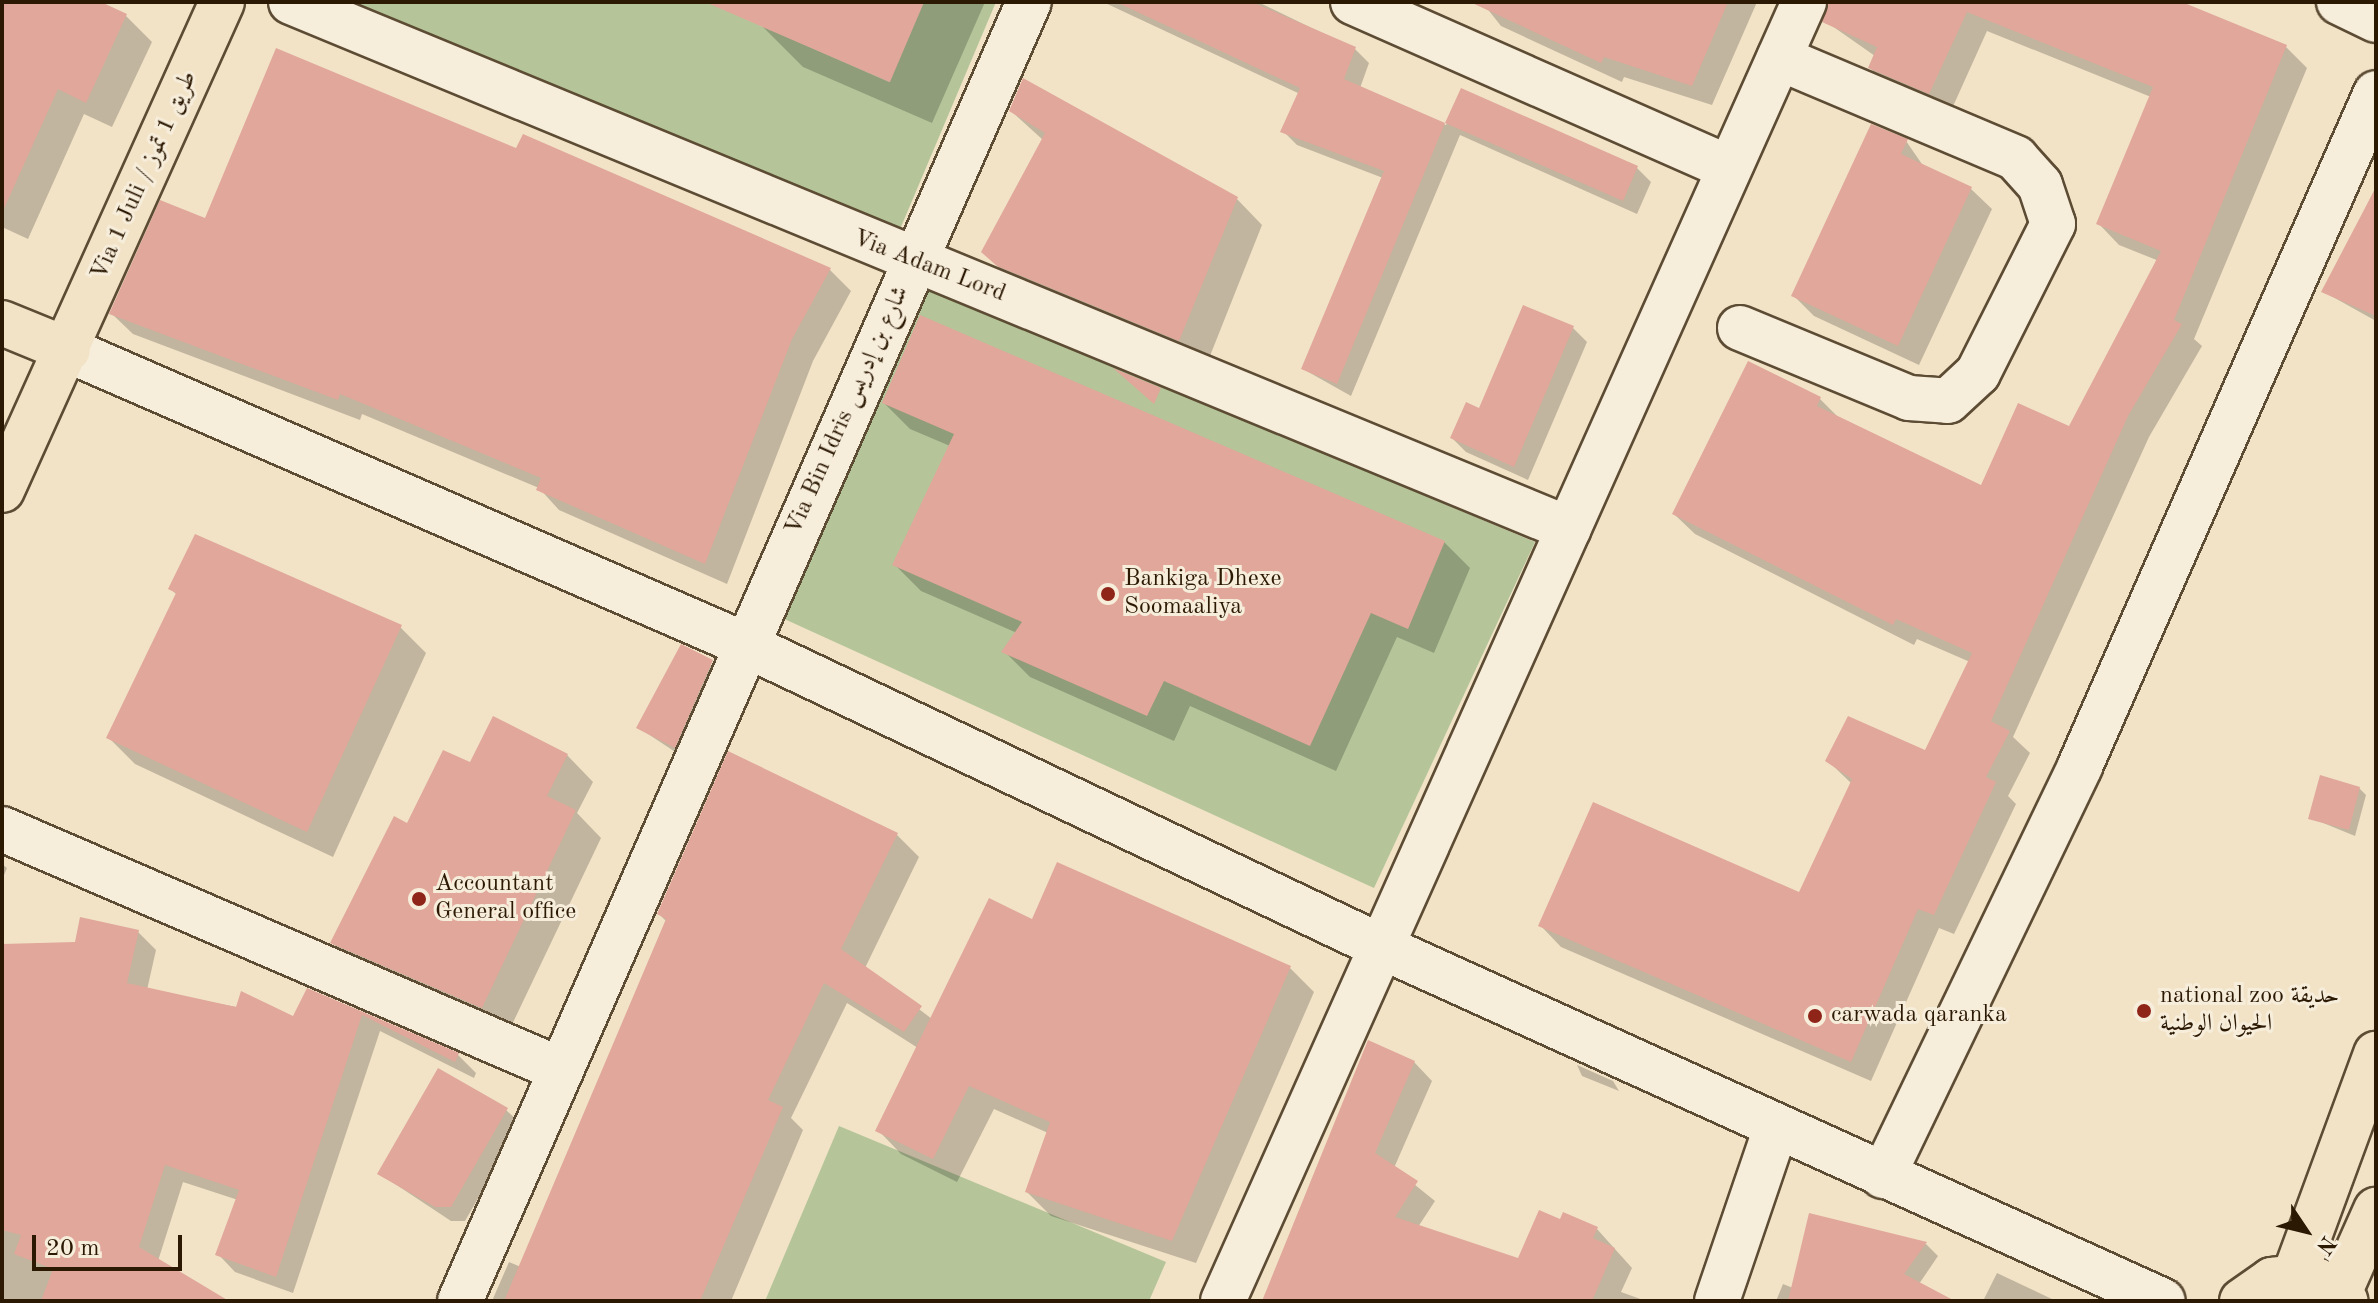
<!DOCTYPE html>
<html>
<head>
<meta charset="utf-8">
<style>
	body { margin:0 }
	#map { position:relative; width:2378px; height:1303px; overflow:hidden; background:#f2e3c7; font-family:"Old Standard TT",Amiri,serif }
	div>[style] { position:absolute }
	.green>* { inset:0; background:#b5c599 }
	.shadow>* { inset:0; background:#0003 }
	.building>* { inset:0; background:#e0a79a }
	.roads { filter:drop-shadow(2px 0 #5d4c34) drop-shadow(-2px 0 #5d4c34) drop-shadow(0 2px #5d4c34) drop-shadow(0 -2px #5d4c34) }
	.minor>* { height:44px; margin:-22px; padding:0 22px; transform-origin:22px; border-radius:22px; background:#f7eddb }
	.major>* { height:44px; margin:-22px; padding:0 22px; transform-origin:22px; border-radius:22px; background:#f2e3c7 }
	.highway>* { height:44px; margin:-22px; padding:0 22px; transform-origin:22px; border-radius:22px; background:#f2e3c7 }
	.dots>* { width:22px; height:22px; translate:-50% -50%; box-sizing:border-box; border:4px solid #f7eddb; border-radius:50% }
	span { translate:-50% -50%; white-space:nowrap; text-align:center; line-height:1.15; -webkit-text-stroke:6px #f7eddb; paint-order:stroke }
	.street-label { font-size:24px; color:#2b1903 }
	.poi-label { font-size:24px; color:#2b1903 }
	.left { translate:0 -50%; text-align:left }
	.frame { position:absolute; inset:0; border:4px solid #2b1903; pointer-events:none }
	.north { position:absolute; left:2266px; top:1191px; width:80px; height:80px; -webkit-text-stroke:6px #f7eddb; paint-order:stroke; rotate:125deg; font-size:22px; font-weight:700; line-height:32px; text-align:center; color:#2b1903 }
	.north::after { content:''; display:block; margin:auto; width:28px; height:36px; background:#2b1903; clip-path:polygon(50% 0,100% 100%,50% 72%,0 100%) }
	.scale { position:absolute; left:32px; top:1235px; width:150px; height:36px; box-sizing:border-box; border:4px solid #2b1903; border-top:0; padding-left:10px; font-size:24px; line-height:28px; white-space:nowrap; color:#2b1903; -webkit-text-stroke:6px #f7eddb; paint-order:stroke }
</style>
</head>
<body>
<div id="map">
	<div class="green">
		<div style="clip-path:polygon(343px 2px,768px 2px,759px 25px,889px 82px,924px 2px,996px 2px,898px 234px)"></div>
		<div style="clip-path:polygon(918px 283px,1535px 542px,1374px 888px,780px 617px)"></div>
		<div style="clip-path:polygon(839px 1126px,1166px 1262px,1149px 1301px,765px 1301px)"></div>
	</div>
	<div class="shadow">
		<div style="clip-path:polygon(2px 2px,96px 2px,126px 16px,152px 42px,112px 127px,84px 114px,28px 239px,2px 227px)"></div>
		<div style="clip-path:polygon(771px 2px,985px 2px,932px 123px,803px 67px,761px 25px)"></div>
		<div style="clip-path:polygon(1103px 2px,1258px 2px,1355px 49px,1369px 63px,1360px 88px,1446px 125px,1462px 91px,1637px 168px,1651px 182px,1637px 214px,1460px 135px,1351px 396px,1303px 369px,1383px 178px,1297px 145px,1283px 131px,1300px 94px)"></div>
		<div style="clip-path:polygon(1482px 2px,1757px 2px,1712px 105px,1624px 77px,1622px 82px,1501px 26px)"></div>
		<div style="clip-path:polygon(1830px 2px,2161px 2px,2286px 47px,2307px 68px,2194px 339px,2202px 346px,2149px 437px,2013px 737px,2030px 753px,2008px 796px,2016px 804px,1954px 934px,1939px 928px,1871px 1081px,1561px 947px,1541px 926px,1800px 894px,1852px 784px,1828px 761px,1926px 753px,1970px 662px,1917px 639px,1914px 645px,1695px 534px,1674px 514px,1820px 399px,1841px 420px,1982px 488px,2070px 429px,2159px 261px,2119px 245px,2099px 224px,2151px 97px,1987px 31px,1950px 113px,1891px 89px,1870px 68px,1875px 56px,1825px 21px)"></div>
		<div style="clip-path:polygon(1011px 111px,1236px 198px,1262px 225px,1206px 366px,1009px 278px,983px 251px,1043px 140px)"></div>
		<div style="clip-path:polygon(1906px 141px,1924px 167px,1971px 189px,1992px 209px,1919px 365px,1814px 316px,1793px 295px)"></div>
		<div style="clip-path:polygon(517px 151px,830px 270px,851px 291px,813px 361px,727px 584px,559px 510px,539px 488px,362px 414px,360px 420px,133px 334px,111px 313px,206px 220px)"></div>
		<div style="clip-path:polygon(2376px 187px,2376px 321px,2324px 292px)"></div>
		<div style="clip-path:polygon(1573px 328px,1587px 342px,1528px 480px,1466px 452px,1452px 438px)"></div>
		<div style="clip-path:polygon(884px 403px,1444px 542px,1470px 568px,1434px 653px,1397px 637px,1336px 771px,1190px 706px,1174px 741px,1030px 677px,1004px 651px,1017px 633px,921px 591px,895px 565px,950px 446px,910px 429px)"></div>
		<div style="clip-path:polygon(171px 589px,400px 627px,426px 653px,333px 857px,135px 764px,109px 738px,177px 595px)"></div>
		<div style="clip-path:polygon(682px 647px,726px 676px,689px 761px,639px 728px)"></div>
		<div style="clip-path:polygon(729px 754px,897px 835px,919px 857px,865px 968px,932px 1019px,1033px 922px,1290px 968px,1314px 992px,1196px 1263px,1051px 1216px,1027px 1192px,1048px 1133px,994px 1109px,957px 1182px,901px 1154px,878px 1130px,918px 1048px,847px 1003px,791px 1118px,803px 1130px,731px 1301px,492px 1301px,509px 1262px,521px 1267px,667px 922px,659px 914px)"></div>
		<div style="clip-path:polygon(567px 755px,593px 782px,577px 813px,601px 838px,508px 1033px,358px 969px,332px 943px,408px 825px,471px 765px)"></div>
		<div style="clip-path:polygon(2359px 788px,2366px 795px,2355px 836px,2311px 818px)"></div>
		<div style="clip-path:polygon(2px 864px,7px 868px,2px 880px)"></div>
		<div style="clip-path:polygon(138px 932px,156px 950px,147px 990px,294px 1018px,308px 990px,458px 1055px,476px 1073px,474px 1078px,380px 1031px,293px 1293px,235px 1272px,218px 1254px,238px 1200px,183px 1182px,158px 1261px,219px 1301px,2px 1301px,2px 946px,76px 944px)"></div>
		<div style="clip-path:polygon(1414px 1062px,1432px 1081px,1394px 1168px,1435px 1201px,1418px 1227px,1519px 1260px,1562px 1222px,1597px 1229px,1632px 1268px,1621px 1292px,1646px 1301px,1262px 1301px)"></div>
		<div style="clip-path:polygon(1577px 1065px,1613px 1081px,1619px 1091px,1582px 1076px)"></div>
		<div style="clip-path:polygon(506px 1110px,521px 1124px,465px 1221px,451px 1221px,380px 1174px)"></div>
		<div style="clip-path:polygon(1926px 1244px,1938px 1256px,1919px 1284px,1951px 1301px,1776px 1301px,1783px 1284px,1793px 1288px)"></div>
		<div style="clip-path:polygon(1997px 1273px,2056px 1301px,1983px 1301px)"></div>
	</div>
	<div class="building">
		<div style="clip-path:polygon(2px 2px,101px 2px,127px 14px,86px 103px,58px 89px,2px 213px)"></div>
		<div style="clip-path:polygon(705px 2px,924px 2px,890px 82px)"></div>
		<div style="clip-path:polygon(1116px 2px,1252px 2px,1356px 47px,1344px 79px,1445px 123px,1337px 384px,1301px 369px,1384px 171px,1280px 132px,1300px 88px)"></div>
		<div style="clip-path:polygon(1470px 2px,1728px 2px,1692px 86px,1604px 57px,1601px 63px)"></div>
		<div style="clip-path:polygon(1829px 2px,2182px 2px,2287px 45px,2174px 320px,2182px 324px,2128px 416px,1991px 721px,2010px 731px,1986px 777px,1996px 782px,1934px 915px,1918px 909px,1851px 1062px,1538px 926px,1593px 802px,1799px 892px,1852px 779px,1825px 761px,1848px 716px,1925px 750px,1972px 653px,1896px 619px,1893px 625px,1672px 514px,1748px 361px,1821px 397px,1817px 406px,1981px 485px,2018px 403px,2069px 426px,2161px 251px,2096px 224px,2153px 87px,1967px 12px,1929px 94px,1868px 68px,1877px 47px,1822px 22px)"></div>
		<div style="clip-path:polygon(276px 48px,516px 148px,523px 134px,831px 268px,792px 339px,705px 564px,536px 490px,541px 478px,340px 394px,338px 400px,109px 314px,160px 200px,205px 218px)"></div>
		<div style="clip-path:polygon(1023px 78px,1238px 197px,1179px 341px,997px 266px,981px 252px,1045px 133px,1009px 111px)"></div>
		<div style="clip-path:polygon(1461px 88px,1638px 166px,1623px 201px,1445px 123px)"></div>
		<div style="clip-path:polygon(1871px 124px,1908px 139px,1901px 154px,1972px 187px,1898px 346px,1791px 296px)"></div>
		<div style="clip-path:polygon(2376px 187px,2376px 316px,2321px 292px)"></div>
		<div style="clip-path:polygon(1523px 305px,1574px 326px,1514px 467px,1450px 438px,1466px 402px,1479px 408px)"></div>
		<div style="clip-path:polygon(920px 315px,1445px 541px,1408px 629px,1371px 613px,1310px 746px,1164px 681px,1147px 716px,1001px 652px,1022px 622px,892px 565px,954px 434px,882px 403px)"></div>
		<div style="clip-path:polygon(1113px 368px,1161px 388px,1154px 404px)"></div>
		<div style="clip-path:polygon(195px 534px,402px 625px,307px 832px,106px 738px,176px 593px,168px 589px)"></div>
		<div style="clip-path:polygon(681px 644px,713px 660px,675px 748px,636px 728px)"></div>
		<div style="clip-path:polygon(493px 716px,568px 754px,547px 796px,576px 810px,482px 1008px,330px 943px,394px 816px,407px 823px,443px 750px,470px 762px)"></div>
		<div style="clip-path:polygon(728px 751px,898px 833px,841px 949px,922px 1006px,904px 1032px,824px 983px,768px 1100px,783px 1107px,700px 1301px,504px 1301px,666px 919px,657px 914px)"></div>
		<div style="clip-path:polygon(2320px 775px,2360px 787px,2349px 830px,2308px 819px)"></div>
		<div style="clip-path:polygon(1057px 862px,1291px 966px,1172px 1241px,1025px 1192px,1050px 1122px,969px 1086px,933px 1159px,875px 1131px,989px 898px,1032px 919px)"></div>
		<div style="clip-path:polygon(80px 917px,139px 930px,127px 983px,236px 1007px,241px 991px,293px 1016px,307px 988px,459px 1053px,455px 1062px,362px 1015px,276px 1277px,215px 1255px,239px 1190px,165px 1165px,139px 1247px,229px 1301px,41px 1301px,53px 1269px,14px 1254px,21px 1235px,2px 1230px,2px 944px,75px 942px)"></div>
		<div style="clip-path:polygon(1368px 1040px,1415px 1061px,1375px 1153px,1418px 1181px,1395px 1217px,1518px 1258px,1539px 1210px,1560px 1219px,1563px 1212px,1598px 1227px,1593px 1238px,1615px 1248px,1592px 1301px,1262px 1301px)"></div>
		<div style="clip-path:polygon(438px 1068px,508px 1108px,451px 1207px,435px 1207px,377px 1174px)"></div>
		<div style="clip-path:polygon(1809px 1213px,1927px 1242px,1904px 1274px,1955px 1301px,1788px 1301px)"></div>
	</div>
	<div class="roads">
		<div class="minor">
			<div style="left:291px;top:2px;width:1382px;rotate:22.41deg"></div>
			<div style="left:1353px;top:2px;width:411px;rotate:23.8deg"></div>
			<div style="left:2339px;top:2px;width:41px;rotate:25.9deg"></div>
			<div style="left:1740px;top:328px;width:183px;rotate:22.5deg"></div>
			<div style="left:1909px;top:398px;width:39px;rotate:4deg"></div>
			<div style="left:1948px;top:401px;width:41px;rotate:-43deg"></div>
			<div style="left:1978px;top:373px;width:167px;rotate:-63.3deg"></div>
			<div style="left:2053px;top:224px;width:41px;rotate:-108.4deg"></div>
			<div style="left:2040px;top:185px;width:36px;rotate:-132deg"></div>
			<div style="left:2016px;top:158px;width:257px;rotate:-157.1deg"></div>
			<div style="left:68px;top:350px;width:739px;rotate:23.51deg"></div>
			<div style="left:746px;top:645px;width:704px;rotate:25.4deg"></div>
			<div style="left:1382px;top:947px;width:857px;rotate:24.38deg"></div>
			<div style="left:2px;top:829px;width:609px;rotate:23.32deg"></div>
			<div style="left:1883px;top:1176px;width:455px;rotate:-64.3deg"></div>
			<div style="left:2080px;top:766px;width:735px;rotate:-66.26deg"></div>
			<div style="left:460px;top:1301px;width:1418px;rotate:-66.35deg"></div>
			<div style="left:1223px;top:1301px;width:1423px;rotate:-65.9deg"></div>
			<div style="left:1717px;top:1301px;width:183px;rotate:-71.2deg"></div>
		</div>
		<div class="major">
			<div style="left:2px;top:323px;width:71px;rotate:22.2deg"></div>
			<div style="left:2px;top:490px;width:535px;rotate:-65.73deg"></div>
		</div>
		<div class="highway">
			<div style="left:2294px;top:1277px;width:238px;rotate:-69.8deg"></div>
			<div style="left:2339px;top:1293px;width:91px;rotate:-66deg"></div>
			<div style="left:2242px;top:1301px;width:37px;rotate:-35deg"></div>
			<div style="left:2272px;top:1280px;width:22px;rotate:-8deg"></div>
			<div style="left:2294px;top:1277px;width:24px;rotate:9deg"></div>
			<div style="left:2318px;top:1281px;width:34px;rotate:36deg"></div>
		</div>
	</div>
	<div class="dots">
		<div style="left:1108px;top:594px;background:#8f2418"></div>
		<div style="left:419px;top:899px;background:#8f2418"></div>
		<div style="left:2144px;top:1011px;background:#8f2418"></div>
		<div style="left:1815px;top:1016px;background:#8f2418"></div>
	</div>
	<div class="street-label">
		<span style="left:145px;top:176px;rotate:-66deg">Via 1 Juli / طريق 1 تموز</span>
		<span style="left:929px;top:267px;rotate:21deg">Via Adam Lord</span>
		<span style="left:848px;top:411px;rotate:-66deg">Via Bin Idris شارع بن إدريس</span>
	</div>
	<div class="poi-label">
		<span class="left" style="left:1124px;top:594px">Bankiga Dhexe<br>Soomaaliya</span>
		<span class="left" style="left:435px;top:899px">Accountant<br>General office</span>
		<span class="left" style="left:2160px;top:1011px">national zoo حديقة<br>الحيوان الوطنية</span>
		<span class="left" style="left:1831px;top:1016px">carwada qaranka</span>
	</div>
	<div class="frame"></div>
	<div class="north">N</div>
	<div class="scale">20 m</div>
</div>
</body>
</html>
